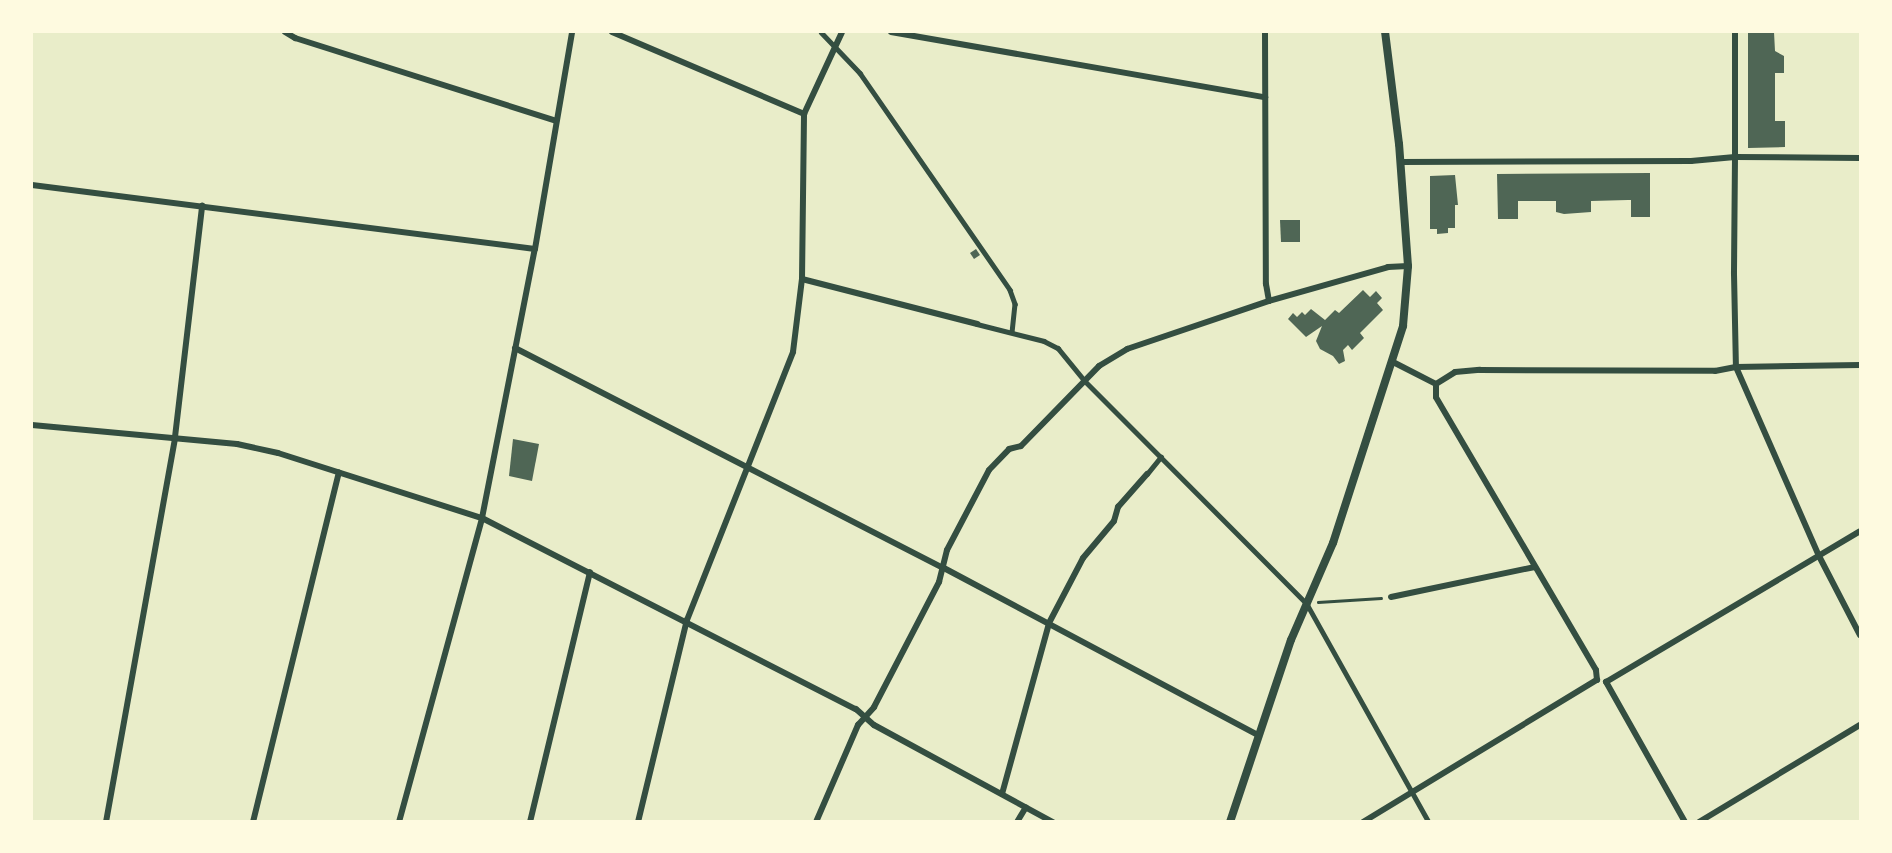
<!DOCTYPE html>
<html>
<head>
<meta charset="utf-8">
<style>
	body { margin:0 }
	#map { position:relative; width:1892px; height:853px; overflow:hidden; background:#e9edc9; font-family:"Fira Sans Condensed",sans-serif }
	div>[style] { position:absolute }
	.building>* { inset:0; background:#4f6655 }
	.path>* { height:2.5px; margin:-1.25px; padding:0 1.25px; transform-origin:1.25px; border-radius:1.25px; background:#344e41 }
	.pedestrian>* { height:4.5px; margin:-2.25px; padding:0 2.25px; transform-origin:2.25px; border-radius:2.25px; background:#344e41 }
	.minor>* { height:6px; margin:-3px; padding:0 3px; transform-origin:3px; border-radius:3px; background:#344e41 }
	.tertiary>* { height:8px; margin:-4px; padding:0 4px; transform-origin:4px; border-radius:4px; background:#344e41 }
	span { translate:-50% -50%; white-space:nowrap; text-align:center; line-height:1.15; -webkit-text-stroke:6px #fefae0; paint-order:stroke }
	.frame { position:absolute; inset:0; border:33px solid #fefae0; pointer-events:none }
</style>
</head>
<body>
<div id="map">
	<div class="building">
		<div style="clip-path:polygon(1748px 32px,1774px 32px,1775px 51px,1784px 56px,1784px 73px,1775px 73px,1775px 121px,1785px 121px,1785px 147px,1748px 148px)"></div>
		<div style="clip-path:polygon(1650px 173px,1650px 217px,1631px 217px,1631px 200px,1628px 200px,1591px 201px,1591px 212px,1564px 214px,1556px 212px,1556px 201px,1518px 201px,1518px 219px,1498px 219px,1497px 174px)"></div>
		<div style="clip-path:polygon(1455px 175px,1458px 205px,1455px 205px,1455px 228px,1448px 228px,1448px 233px,1437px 234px,1437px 229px,1430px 229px,1430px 176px)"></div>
		<div style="clip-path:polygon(1280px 220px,1300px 220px,1300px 242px,1281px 242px)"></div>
		<div style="clip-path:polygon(976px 249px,980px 255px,974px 259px,970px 253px)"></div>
		<div style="clip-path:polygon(1363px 290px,1370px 297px,1376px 291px,1382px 298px,1377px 303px,1383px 310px,1360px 333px,1364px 338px,1352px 350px,1348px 345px,1343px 350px,1345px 361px,1339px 364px,1333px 356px,1320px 349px,1316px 341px,1322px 326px,1306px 337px,1288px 319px,1293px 313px,1297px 317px,1302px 312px,1305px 315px,1311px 309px,1325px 320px,1335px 310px,1339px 313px)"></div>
		<div style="clip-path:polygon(513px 439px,539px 444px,532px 481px,509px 476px)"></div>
	</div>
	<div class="path">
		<div style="left:1318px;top:602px;width:63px;rotate:-3.6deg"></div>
	</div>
	<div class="pedestrian">
		<div style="left:821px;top:32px;width:57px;rotate:46.4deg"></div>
		<div style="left:860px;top:73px;width:264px;rotate:55.3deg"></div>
		<div style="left:1010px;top:290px;width:15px;rotate:70deg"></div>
		<div style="left:1015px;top:304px;width:28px;rotate:96deg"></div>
		<div style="left:977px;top:324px;width:69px;rotate:14.2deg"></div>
		<div style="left:1044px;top:341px;width:16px;rotate:27deg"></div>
		<div style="left:1058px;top:348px;width:43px;rotate:50.7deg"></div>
		<div style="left:1085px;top:381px;width:315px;rotate:45.1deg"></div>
		<div style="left:1307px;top:604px;width:250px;rotate:60.8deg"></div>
		<div style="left:1147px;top:474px;width:22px;rotate:-51deg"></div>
	</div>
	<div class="minor">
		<div style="left:285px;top:32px;width:12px;rotate:31deg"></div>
		<div style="left:295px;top:38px;width:274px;rotate:17.6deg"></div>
		<div style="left:612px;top:32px;width:209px;rotate:23.1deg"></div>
		<div style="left:891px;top:32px;width:380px;rotate:9.9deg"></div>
		<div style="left:1265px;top:32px;width:252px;rotate:89.8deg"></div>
		<div style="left:1266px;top:284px;width:17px;rotate:80deg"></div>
		<div style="left:1860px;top:158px;width:125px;rotate:-179.5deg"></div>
		<div style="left:1735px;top:157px;width:117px;rotate:90.5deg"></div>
		<div style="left:1734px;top:274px;width:93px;rotate:88.8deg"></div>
		<div style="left:1736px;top:367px;width:206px;rotate:66.3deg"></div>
		<div style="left:1819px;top:556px;width:89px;rotate:62.6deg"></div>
		<div style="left:1400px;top:162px;width:291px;rotate:-0.2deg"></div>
		<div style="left:1691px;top:161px;width:44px;rotate:-5.2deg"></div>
		<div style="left:1735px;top:157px;width:125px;rotate:-90deg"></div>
		<div style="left:32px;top:185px;width:507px;rotate:7.25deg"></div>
		<div style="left:802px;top:279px;width:181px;rotate:14.4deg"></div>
		<div style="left:515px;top:348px;width:480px;rotate:27.2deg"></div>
		<div style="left:942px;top:567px;width:358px;rotate:28deg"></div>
		<div style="left:1393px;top:362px;width:48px;rotate:27.1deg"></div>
		<div style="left:1436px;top:384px;width:22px;rotate:-32deg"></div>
		<div style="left:1455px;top:372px;width:25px;rotate:-5deg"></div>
		<div style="left:1480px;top:370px;width:235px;rotate:0.2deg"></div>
		<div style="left:1715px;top:371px;width:21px;rotate:-11deg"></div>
		<div style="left:1736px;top:367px;width:124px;rotate:-0.9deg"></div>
		<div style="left:32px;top:425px;width:206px;rotate:5.3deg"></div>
		<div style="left:237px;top:444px;width:42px;rotate:12.4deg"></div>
		<div style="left:278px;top:453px;width:214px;rotate:17.7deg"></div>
		<div style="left:482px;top:518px;width:420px;rotate:27.1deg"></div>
		<div style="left:856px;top:709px;width:24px;rotate:42deg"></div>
		<div style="left:874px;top:725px;width:204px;rotate:28.5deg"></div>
		<div style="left:1391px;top:597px;width:147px;rotate:-11.8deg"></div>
		<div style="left:1002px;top:794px;width:177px;rotate:-74.6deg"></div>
		<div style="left:1049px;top:623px;width:73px;rotate:-62.4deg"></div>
		<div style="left:1083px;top:558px;width:48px;rotate:-50deg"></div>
		<div style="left:1114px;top:521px;width:15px;rotate:-74deg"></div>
		<div style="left:1118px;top:507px;width:44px;rotate:-48.7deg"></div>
		<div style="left:106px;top:822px;width:391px;rotate:-79.8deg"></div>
		<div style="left:175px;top:437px;width:233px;rotate:-83.3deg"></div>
		<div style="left:253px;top:822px;width:360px;rotate:-76.2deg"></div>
		<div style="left:399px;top:822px;width:315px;rotate:-74.7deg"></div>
		<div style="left:482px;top:518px;width:274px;rotate:-78.9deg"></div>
		<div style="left:535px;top:249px;width:220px;rotate:-80.3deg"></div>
		<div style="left:530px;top:822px;width:257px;rotate:-76.5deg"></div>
		<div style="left:638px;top:822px;width:208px;rotate:-76.4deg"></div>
		<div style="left:687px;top:620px;width:288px;rotate:-68.4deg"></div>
		<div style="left:793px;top:352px;width:74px;rotate:-83deg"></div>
		<div style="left:802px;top:279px;width:165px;rotate:-89.3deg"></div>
		<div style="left:804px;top:114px;width:90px;rotate:-65.1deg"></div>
		<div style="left:816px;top:822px;width:106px;rotate:-66.6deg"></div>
		<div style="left:858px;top:725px;width:24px;rotate:-48deg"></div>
		<div style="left:874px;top:707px;width:141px;rotate:-62.5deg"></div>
		<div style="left:939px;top:582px;width:33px;rotate:-76deg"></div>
		<div style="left:947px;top:550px;width:90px;rotate:-62.3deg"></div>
		<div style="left:989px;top:470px;width:29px;rotate:-46deg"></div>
		<div style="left:1009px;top:449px;width:12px;rotate:-14deg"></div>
		<div style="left:1021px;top:446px;width:112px;rotate:-45.7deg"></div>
		<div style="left:1099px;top:366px;width:33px;rotate:-31deg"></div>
		<div style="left:1127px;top:349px;width:150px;rotate:-18.7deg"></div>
		<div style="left:1269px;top:301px;width:124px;rotate:-15.9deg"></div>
		<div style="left:1388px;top:267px;width:20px;rotate:-3deg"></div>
		<div style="left:1017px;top:822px;width:17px;rotate:-59deg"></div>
		<div style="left:1363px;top:822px;width:274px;rotate:-31.3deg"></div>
		<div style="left:1597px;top:680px;width:10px;rotate:-96deg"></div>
		<div style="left:1596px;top:670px;width:316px;rotate:-120.4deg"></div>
		<div style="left:1436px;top:397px;width:13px;rotate:-90deg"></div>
		<div style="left:1685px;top:822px;width:161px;rotate:-119.4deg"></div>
		<div style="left:1606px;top:682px;width:295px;rotate:-30.7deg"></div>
		<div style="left:1699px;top:822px;width:188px;rotate:-31.1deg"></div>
	</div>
	<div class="tertiary">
		<div style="left:1230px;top:822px;width:192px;rotate:-71.5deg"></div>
		<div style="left:1291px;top:640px;width:106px;rotate:-66.6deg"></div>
		<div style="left:1333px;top:543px;width:228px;rotate:-72.1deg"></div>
		<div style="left:1403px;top:326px;width:60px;rotate:-85.2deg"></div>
		<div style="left:1408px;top:266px;width:122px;rotate:-94.2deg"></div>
		<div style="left:1399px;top:144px;width:113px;rotate:-97.1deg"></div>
	</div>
	<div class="frame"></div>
</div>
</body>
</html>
